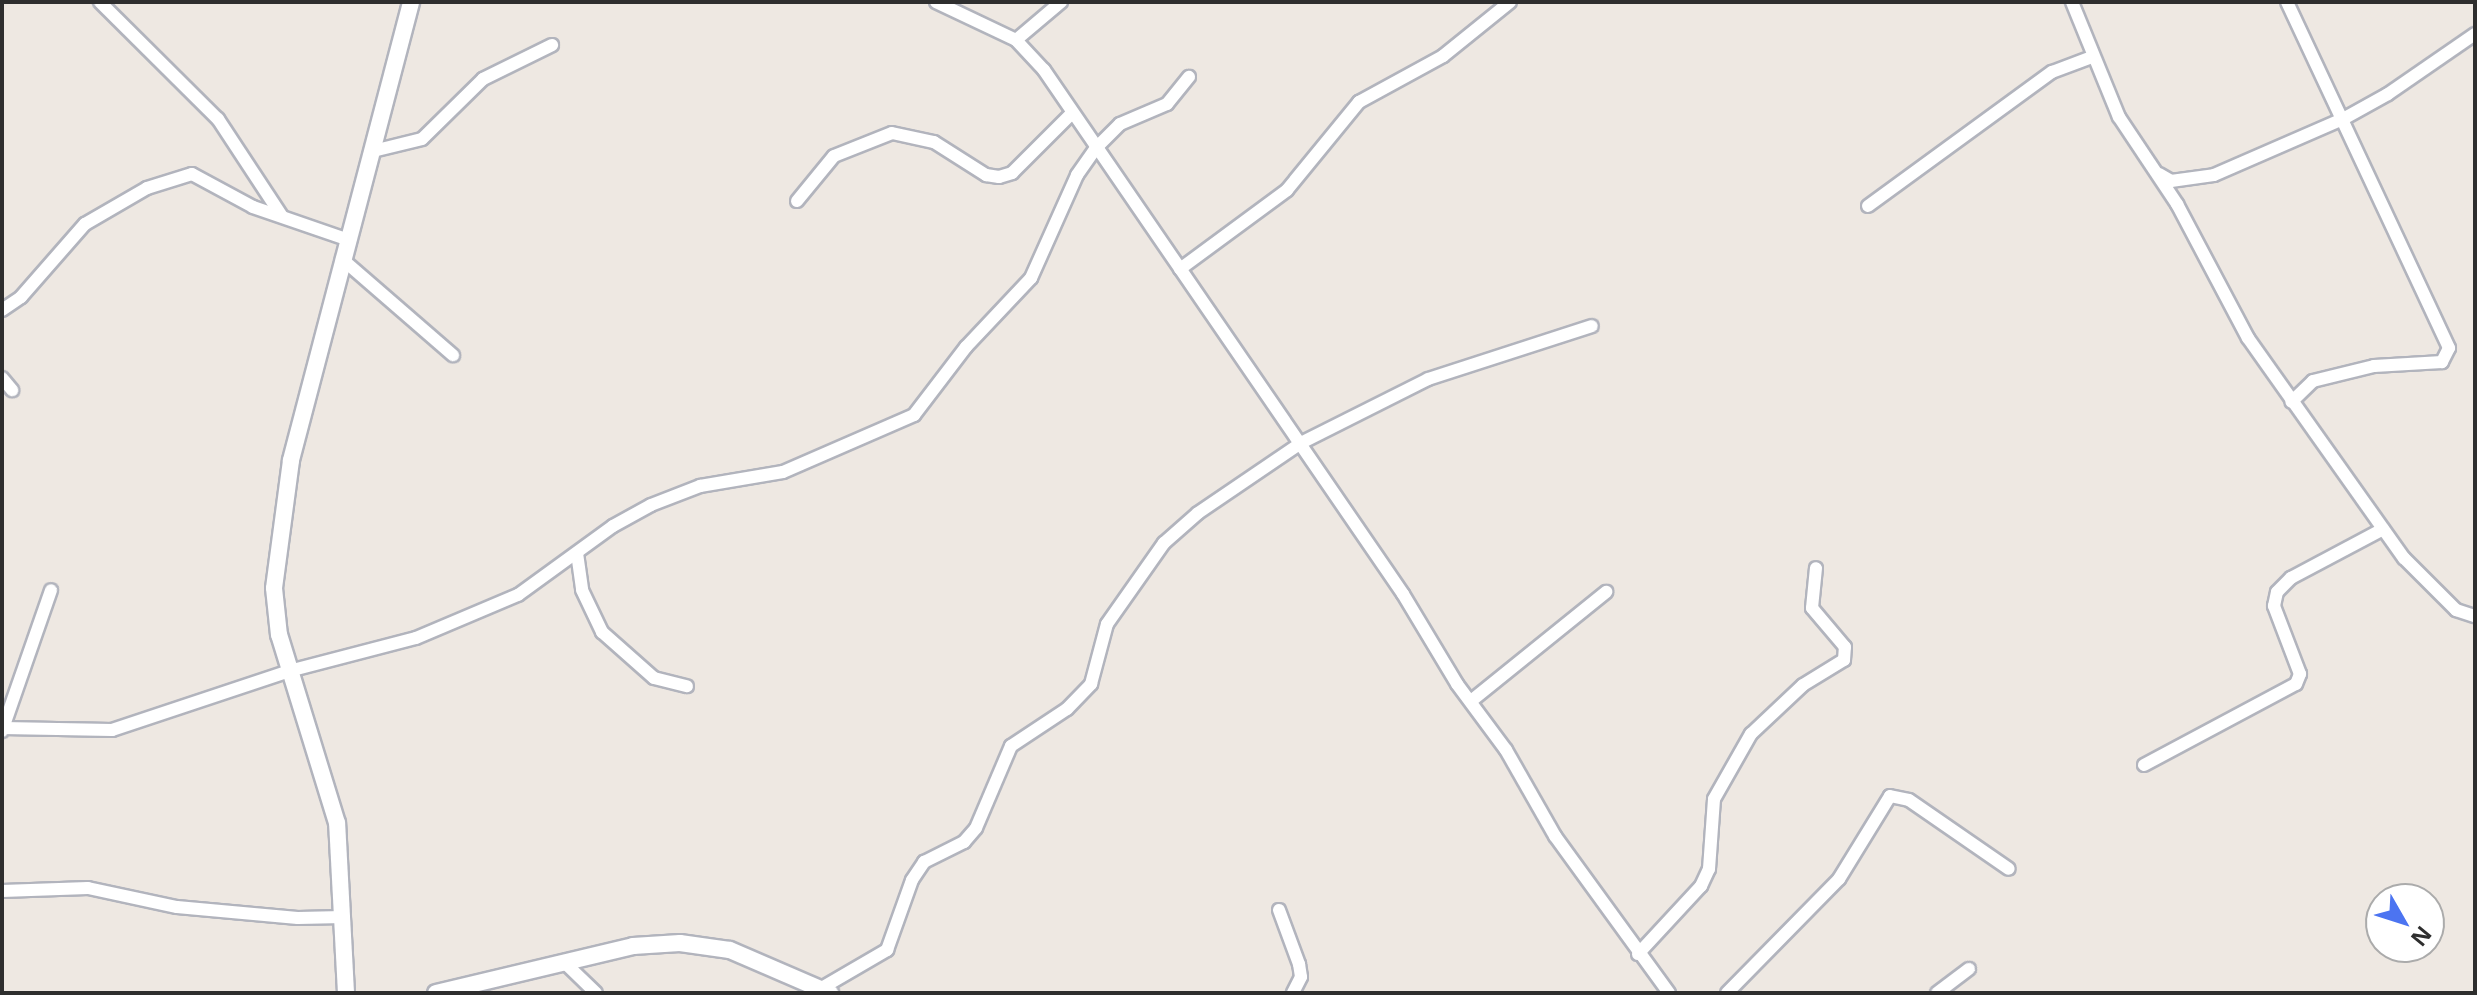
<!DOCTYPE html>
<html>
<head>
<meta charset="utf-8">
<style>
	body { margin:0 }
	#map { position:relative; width:2477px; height:995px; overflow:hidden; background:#eee8e2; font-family:"Noto Sans",sans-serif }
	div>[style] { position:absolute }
	.roads { filter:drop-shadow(2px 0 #b2b4bd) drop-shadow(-2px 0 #b2b4bd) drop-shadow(0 2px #b2b4bd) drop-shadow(0 -2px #b2b4bd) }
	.minor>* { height:12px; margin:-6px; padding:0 6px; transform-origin:6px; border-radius:6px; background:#fff }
	.tertiary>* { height:16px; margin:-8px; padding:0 8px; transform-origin:8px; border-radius:8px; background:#fff }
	span { translate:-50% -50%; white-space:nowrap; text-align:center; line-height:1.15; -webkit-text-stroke:6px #fff; paint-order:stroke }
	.frame { position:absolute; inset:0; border:4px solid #2e2e2e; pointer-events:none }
	.north { position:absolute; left:2365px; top:883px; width:80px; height:80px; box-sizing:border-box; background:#fff; border:2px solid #ababab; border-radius:50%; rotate:129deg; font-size:22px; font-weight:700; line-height:32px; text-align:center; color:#2e2e2e }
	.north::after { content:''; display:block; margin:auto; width:28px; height:36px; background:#4c74f1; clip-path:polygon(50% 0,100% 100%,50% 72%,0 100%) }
</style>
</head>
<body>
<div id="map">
	<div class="roads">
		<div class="minor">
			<div style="left:100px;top:2px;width:166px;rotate:44.8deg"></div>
			<div style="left:218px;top:119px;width:115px;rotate:56.7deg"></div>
			<div style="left:936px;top:2px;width:89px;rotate:25.4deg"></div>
			<div style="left:1016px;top:40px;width:41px;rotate:47deg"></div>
			<div style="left:1044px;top:70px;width:635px;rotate:55.58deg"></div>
			<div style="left:1403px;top:594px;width:105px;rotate:59deg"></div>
			<div style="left:1457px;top:684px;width:82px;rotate:53.4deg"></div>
			<div style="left:1506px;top:750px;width:99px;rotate:60.3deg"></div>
			<div style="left:1555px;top:836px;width:194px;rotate:54deg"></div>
			<div style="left:2072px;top:2px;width:124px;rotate:67.8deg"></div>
			<div style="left:2119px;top:117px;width:105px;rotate:56.3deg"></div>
			<div style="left:2177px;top:204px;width:152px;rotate:62.1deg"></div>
			<div style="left:2248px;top:338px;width:270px;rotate:54.7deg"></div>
			<div style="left:2404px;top:558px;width:74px;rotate:45deg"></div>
			<div style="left:2456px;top:610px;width:20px;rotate:18deg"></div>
			<div style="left:2287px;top:2px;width:382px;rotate:64.9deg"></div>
			<div style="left:2449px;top:348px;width:16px;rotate:117deg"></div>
			<div style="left:2442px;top:362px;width:68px;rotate:176.6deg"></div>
			<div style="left:2374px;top:366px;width:63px;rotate:166.2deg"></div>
			<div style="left:2313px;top:381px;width:30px;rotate:136deg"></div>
			<div style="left:1016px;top:40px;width:59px;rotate:-40.2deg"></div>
			<div style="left:373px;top:151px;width:50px;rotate:-13.8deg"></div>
			<div style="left:422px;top:139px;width:86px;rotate:-44.5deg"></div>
			<div style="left:483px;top:79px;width:77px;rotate:-26.2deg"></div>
			<div style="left:2159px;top:174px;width:14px;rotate:30deg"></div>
			<div style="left:2171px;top:181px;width:43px;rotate:-7.9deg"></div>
			<div style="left:2214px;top:175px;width:141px;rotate:-23.5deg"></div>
			<div style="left:2343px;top:119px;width:51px;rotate:-29.1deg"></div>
			<div style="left:2388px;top:94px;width:106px;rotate:-34.6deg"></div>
			<div style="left:797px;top:201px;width:58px;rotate:-50.6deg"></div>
			<div style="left:834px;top:156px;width:62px;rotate:-21.6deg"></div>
			<div style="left:892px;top:133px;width:43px;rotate:12.1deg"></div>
			<div style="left:934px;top:142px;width:62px;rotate:32.4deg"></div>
			<div style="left:986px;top:175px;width:13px;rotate:9deg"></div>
			<div style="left:999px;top:177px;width:14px;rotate:-17deg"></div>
			<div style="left:1012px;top:173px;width:85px;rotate:-45deg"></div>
			<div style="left:1868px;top:206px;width:228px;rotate:-36.1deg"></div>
			<div style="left:2052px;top:72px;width:43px;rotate:-20.6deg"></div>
			<div style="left:342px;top:259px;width:147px;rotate:40.9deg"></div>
			<div style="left:1180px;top:269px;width:133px;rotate:-36.4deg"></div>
			<div style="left:1287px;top:190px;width:114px;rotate:-50.7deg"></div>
			<div style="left:1359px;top:102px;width:96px;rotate:-28.7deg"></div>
			<div style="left:1443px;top:56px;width:86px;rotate:-38.9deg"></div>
			<div style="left:2px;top:310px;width:23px;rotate:-34deg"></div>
			<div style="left:21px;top:297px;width:97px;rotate:-48.8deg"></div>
			<div style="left:85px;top:224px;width:72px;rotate:-30.1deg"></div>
			<div style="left:147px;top:188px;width:47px;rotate:-17.3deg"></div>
			<div style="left:192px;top:174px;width:69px;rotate:28.4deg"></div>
			<div style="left:253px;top:207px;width:98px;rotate:19deg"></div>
			<div style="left:2px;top:378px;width:16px;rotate:50deg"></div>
			<div style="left:577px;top:553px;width:37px;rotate:82deg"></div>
			<div style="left:582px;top:590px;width:47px;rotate:64.5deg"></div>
			<div style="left:602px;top:632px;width:69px;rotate:41.5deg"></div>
			<div style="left:654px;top:678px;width:34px;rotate:14deg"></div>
			<div style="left:1471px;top:701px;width:174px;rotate:-38.9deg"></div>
			<div style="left:3px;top:728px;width:109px;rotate:1.1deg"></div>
			<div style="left:112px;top:730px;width:187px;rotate:-18.4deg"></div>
			<div style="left:289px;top:671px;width:131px;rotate:-14.6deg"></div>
			<div style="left:416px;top:638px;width:111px;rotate:-22.9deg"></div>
			<div style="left:518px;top:595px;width:117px;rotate:-36deg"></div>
			<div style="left:613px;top:526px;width:43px;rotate:-28.9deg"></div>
			<div style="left:651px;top:505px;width:53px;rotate:-21.2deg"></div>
			<div style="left:700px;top:486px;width:84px;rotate:-9.6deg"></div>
			<div style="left:783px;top:472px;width:143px;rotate:-23.5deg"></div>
			<div style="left:914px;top:415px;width:86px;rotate:-52.6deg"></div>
			<div style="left:966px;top:347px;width:95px;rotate:-46.7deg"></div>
			<div style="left:1031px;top:278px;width:113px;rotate:-65.9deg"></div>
			<div style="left:1077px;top:175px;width:33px;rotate:-55deg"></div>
			<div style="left:1096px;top:148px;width:34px;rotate:-45deg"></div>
			<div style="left:1120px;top:124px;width:51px;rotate:-23.1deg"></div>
			<div style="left:1167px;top:104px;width:35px;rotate:-51deg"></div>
			<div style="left:2px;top:731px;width:149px;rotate:-70.8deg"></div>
			<div style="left:2144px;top:765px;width:172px;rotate:-28.1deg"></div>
			<div style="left:2296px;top:684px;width:11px;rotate:-68deg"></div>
			<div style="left:2300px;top:674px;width:73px;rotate:-110.9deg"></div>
			<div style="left:2274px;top:606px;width:14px;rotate:-78deg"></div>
			<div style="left:2277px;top:592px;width:20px;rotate:-45deg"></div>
			<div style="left:2291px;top:578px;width:104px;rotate:-28deg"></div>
			<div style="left:2px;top:891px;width:86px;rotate:-2deg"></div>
			<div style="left:88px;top:888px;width:91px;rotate:12.1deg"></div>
			<div style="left:177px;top:907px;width:121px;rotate:5.2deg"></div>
			<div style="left:298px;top:918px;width:45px;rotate:-1.3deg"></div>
			<div style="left:1279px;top:910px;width:58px;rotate:69.7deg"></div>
			<div style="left:1299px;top:964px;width:13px;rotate:81deg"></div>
			<div style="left:1301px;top:977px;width:18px;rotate:117deg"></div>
			<div style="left:1638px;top:954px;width:93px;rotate:-47.2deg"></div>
			<div style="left:1701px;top:886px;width:19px;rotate:-65deg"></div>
			<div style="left:1709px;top:869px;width:70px;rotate:-85.9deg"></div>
			<div style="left:1714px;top:799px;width:75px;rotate:-60.4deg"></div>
			<div style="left:1751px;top:734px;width:71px;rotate:-43.3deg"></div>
			<div style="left:1803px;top:685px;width:48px;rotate:-31.4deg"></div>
			<div style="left:1844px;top:660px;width:13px;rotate:-86deg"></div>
			<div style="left:1845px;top:647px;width:51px;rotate:-130.2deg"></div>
			<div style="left:1812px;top:608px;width:40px;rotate:-84.3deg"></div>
			<div style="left:565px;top:963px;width:43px;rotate:44.1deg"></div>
			<div style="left:820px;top:989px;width:78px;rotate:-30.2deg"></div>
			<div style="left:887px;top:950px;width:74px;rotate:-70.3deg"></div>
			<div style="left:912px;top:880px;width:22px;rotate:-56deg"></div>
			<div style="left:924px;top:862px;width:45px;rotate:-26.6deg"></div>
			<div style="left:964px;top:842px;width:18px;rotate:-49deg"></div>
			<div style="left:976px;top:828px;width:89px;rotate:-66.9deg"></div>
			<div style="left:1011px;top:746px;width:67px;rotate:-33.5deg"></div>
			<div style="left:1067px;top:709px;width:35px;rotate:-46deg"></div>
			<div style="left:1091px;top:684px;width:62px;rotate:-75.1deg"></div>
			<div style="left:1107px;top:624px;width:99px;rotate:-54.9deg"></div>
			<div style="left:1164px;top:543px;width:45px;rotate:-41.4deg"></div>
			<div style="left:1198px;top:513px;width:125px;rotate:-34.2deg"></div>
			<div style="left:1301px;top:443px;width:142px;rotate:-26.7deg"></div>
			<div style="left:1428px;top:379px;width:172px;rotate:-17.9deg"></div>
			<div style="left:1727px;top:993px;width:160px;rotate:-45.5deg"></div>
			<div style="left:1839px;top:879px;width:97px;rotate:-58.4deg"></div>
			<div style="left:1890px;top:796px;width:19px;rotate:12deg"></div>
			<div style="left:1909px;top:800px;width:121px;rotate:34.6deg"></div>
			<div style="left:1937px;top:993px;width:40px;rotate:-37deg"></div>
		</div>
		<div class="tertiary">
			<div style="left:346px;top:993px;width:170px;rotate:-93deg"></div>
			<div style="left:337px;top:823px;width:197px;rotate:-107.1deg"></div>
			<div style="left:279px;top:635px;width:47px;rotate:-96.1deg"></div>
			<div style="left:274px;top:588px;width:129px;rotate:-82.4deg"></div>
			<div style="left:291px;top:460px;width:473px;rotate:-75.3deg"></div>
			<div style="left:436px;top:993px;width:203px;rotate:-13.4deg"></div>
			<div style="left:633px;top:946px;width:47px;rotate:-3.7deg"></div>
			<div style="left:680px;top:943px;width:50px;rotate:8deg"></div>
			<div style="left:730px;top:950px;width:109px;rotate:23.3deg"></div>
		</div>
	</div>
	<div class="frame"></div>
	<div class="north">N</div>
</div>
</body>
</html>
